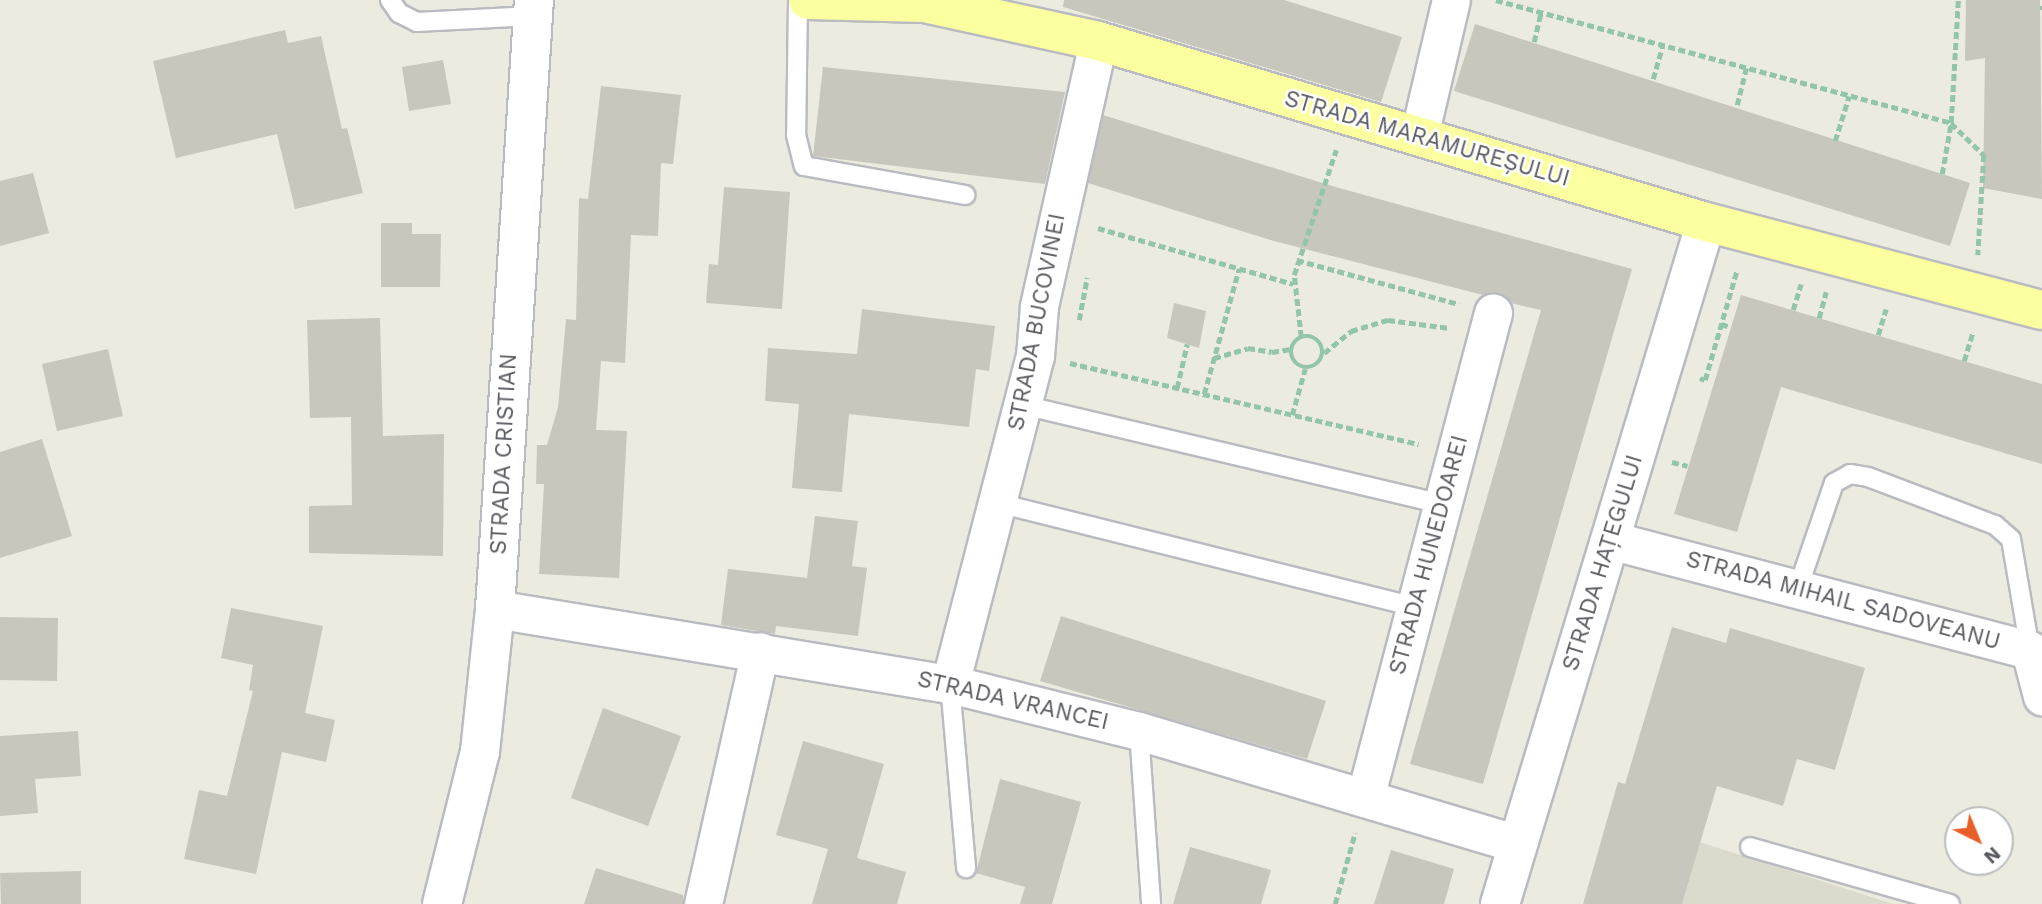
<!DOCTYPE html>
<html>
<head>
<meta charset="utf-8">
<style>
	body { margin:0 }
	#map { position:relative; width:2042px; height:904px; overflow:hidden; background:#ebebdf; font-family:"Work Sans",sans-serif }
	div>[style] { position:absolute }
	.education>* { inset:0; background:#dbdbcd }
	.building>* { inset:0; background:#c8c7be }
	.path>* { height:4.5px; margin-top:-2.25px; transform-origin:0; background:repeating-linear-gradient(90deg,#93c5ab 0 7px,transparent 0 10.5px) }
	.path>.ring { margin:-2.25px; padding:0; box-sizing:content-box; background:none; border:4.5px solid #93c5ab; border-radius:50% }
	.roads { filter:drop-shadow(2px 0 #babbc1) drop-shadow(-2px 0 #babbc1) drop-shadow(0 2px #babbc1) drop-shadow(0 -2px #babbc1) }
	.lane>* { height:18px; margin:-9px; padding:0 9px; transform-origin:9px; border-radius:9px; background:#fff }
	.street>* { height:37px; margin:-18.5px; padding:0 18.5px; transform-origin:18.5px; border-radius:18.5px; background:#fff }
	.secondary>* { height:38px; margin:-19px; padding:0 19px; transform-origin:19px; border-radius:19px; background:#fff }
	.primary>* { height:38px; margin:-19px; padding:0 19px; transform-origin:19px; border-radius:19px; background:#fbffa0 }
	span { translate:-50% -50%; white-space:nowrap; text-align:center; line-height:1.15; -webkit-text-stroke:5px #fff; paint-order:stroke }
	.street-label { font-size:23px; color:#585a60 }
	.north { position:absolute; left:1944px; top:806px; width:70px; height:70px; box-sizing:border-box; background:#fff; border:2px solid #bcbdbf; border-radius:50%; rotate:137deg; font-size:19px; font-weight:700; line-height:28px; text-align:center; color:#585a60 }
	.north::after { content:''; display:block; margin:auto; width:24px; height:32px; background:#e95e27; clip-path:polygon(50% 0,100% 100%,50% 72%,0 100%) }
</style>
</head>
<body>
<div id="map">
	<div class="education">
		<div style="clip-path:polygon(1700px 842px,1893px 904px,1682px 904px)"></div>
	</div>
	<div class="building">
		<div style="clip-path:polygon(1064px 0,1284px 0,1402px 37px,1381px 102px,1063px 7px)"></div>
		<div style="clip-path:polygon(1966px 0,2040px 0,2042px 199px,1983px 188px,1985px 58px,1965px 61px)"></div>
		<div style="clip-path:polygon(1475px 24px,1970px 183px,1950px 246px,1454px 91px)"></div>
		<div style="clip-path:polygon(285px 30px,288px 43px,321px 36px,342px 129px,347px 128px,363px 193px,295px 209px,277px 134px,176px 158px,153px 61px)"></div>
		<div style="clip-path:polygon(443px 60px,451px 104px,409px 111px,402px 67px)"></div>
		<div style="clip-path:polygon(823px 67px,1065px 92px,1045px 184px,813px 156px)"></div>
		<div style="clip-path:polygon(601px 86px,681px 95px,673px 164px,661px 163px,658px 236px,631px 235px,625px 363px,601px 361px,596px 430px,627px 431px,619px 578px,539px 574px,544px 484px,536px 484px,537px 445px,547px 445px,558px 407px,566px 319px,576px 320px,579px 198px,588px 199px)"></div>
		<div style="clip-path:polygon(1103px 115px,1332px 186px,1632px 269px,1483px 784px,1410px 764px,1541px 310px,1510px 303px,1499px 293px,1483px 295px,1274px 241px,1088px 183px)"></div>
		<div style="clip-path:polygon(33px 173px,49px 233px,0 246px,0 181px)"></div>
		<div style="clip-path:polygon(724px 187px,790px 192px,782px 309px,706px 303px,709px 264px,718px 265px)"></div>
		<div style="clip-path:polygon(381px 223px,412px 223px,412px 234px,441px 234px,440px 287px,381px 287px)"></div>
		<div style="clip-path:polygon(1741px 295px,2042px 384px,2042px 464px,1781px 387px,1737px 532px,1674px 514px)"></div>
		<div style="clip-path:polygon(1174px 303px,1206px 311px,1199px 348px,1167px 338px)"></div>
		<div style="clip-path:polygon(862px 309px,995px 326px,989px 371px,976px 369px,969px 427px,849px 414px,842px 492px,792px 488px,799px 404px,765px 401px,768px 348px,857px 354px)"></div>
		<div style="clip-path:polygon(380px 318px,383px 436px,444px 434px,443px 556px,309px 553px,309px 506px,352px 505px,351px 417px,310px 418px,307px 320px)"></div>
		<div style="clip-path:polygon(108px 349px,123px 416px,57px 431px,42px 364px)"></div>
		<div style="clip-path:polygon(42px 439px,72px 536px,0 558px,0 452px)"></div>
		<div style="clip-path:polygon(815px 516px,858px 521px,852px 566px,867px 568px,858px 636px,776px 626px,775px 634px,721px 625px,728px 569px,807px 578px)"></div>
		<div style="clip-path:polygon(231px 608px,323px 626px,305px 713px,335px 720px,326px 762px,282px 752px,256px 874px,184px 859px,199px 790px,227px 796px,253px 691px,249px 690px,253px 665px,221px 658px)"></div>
		<div style="clip-path:polygon(1061px 616px,1326px 701px,1307px 759px,1040px 681px)"></div>
		<div style="clip-path:polygon(0 617px,58px 618px,57px 681px,0 680px)"></div>
		<div style="clip-path:polygon(1672px 627px,1726px 643px,1730px 628px,1865px 668px,1835px 770px,1797px 759px,1783px 806px,1717px 786px,1682px 904px,1583px 904px,1618px 782px,1625px 784px)"></div>
		<div style="clip-path:polygon(603px 708px,681px 736px,648px 826px,571px 798px)"></div>
		<div style="clip-path:polygon(78px 731px,81px 776px,35px 779px,38px 813px,0 816px,0 736px)"></div>
		<div style="clip-path:polygon(803px 741px,884px 764px,857px 858px,906px 872px,897px 904px,812px 904px,828px 849px,776px 835px)"></div>
		<div style="clip-path:polygon(1000px 779px,1081px 802px,1052px 904px,1020px 904px,1025px 887px,976px 873px)"></div>
		<div style="clip-path:polygon(1190px 847px,1271px 870px,1261px 904px,1173px 904px)"></div>
		<div style="clip-path:polygon(1391px 850px,1454px 869px,1444px 904px,1374px 904px)"></div>
		<div style="clip-path:polygon(596px 868px,683px 895px,683px 904px,584px 904px)"></div>
		<div style="clip-path:polygon(81px 871px,81px 904px,1px 904px,0 873px)"></div>
	</div>
	<div class="path">
		<div style="left:1496px;top:0;width:471px;rotate:15.1deg"></div>
		<div style="left:1951px;top:123px;width:46px;rotate:44.1deg"></div>
		<div style="left:1984px;top:155px;width:100px;rotate:93.4deg"></div>
		<div style="left:2040px;top:8px;width:2px"></div>
		<div style="left:1534px;top:42px;width:31px;rotate:-77deg"></div>
		<div style="left:1653px;top:79px;width:35px;rotate:-74deg"></div>
		<div style="left:1737px;top:105px;width:38px;rotate:-76deg"></div>
		<div style="left:1835px;top:141px;width:47px;rotate:-72.7deg"></div>
		<div style="left:1942px;top:174px;width:52px;rotate:-80deg"></div>
		<div style="left:1951px;top:123px;width:123px;rotate:-86.7deg"></div>
		<div style="left:1098px;top:228px;width:203px;rotate:16deg"></div>
		<div style="left:1297px;top:260px;width:168px;rotate:15.2deg"></div>
		<div style="left:1793px;top:310px;width:27px;rotate:-73deg"></div>
		<div style="left:1819px;top:318px;width:27px;rotate:-75deg"></div>
		<div style="left:1079px;top:320px;width:43px;rotate:-79.2deg"></div>
		<div style="left:1721px;top:324px;width:10px;rotate:17deg"></div>
		<div style="left:1878px;top:335px;width:27px;rotate:-73deg"></div>
		<div class="ring" style="left:1291px;top:336px;width:27.5px;height:27.5px"></div>
		<div style="left:1301px;top:337px;width:62px;rotate:-96.4deg"></div>
		<div style="left:1294px;top:275px;width:132px;rotate:-71.4deg"></div>
		<div style="left:1324px;top:353px;width:35px;rotate:-39deg"></div>
		<div style="left:1351px;top:331px;width:39px;rotate:-17deg"></div>
		<div style="left:1388px;top:320px;width:62px;rotate:7.5deg"></div>
		<div style="left:1214px;top:358px;width:35px;rotate:-16deg"></div>
		<div style="left:1248px;top:348px;width:24px;rotate:9deg"></div>
		<div style="left:1272px;top:352px;width:19px;rotate:-9deg"></div>
		<div style="left:1964px;top:361px;width:30px;rotate:-73deg"></div>
		<div style="left:1070px;top:363px;width:358px;rotate:13.1deg"></div>
		<div style="left:1700px;top:378px;width:5px;rotate:22deg"></div>
		<div style="left:1705px;top:380px;width:115px;rotate:-73.8deg"></div>
		<div style="left:1177px;top:388px;width:45px;rotate:-77.2deg"></div>
		<div style="left:1204px;top:394px;width:130px;rotate:-74.4deg"></div>
		<div style="left:1292px;top:415px;width:48px;rotate:-74.2deg"></div>
		<div style="left:1672px;top:462px;width:16px;rotate:14deg"></div>
		<div style="left:1335px;top:904px;width:74px;rotate:-74.3deg"></div>
	</div>
	<div class="roads">
		<div class="lane">
			<div style="left:390px;top:0;width:16px;rotate:55deg"></div>
			<div style="left:399px;top:13px;width:20px;rotate:27deg"></div>
			<div style="left:417px;top:22px;width:116px;rotate:-3deg"></div>
			<div style="left:798px;top:0;width:135px;rotate:90.8deg"></div>
			<div style="left:796px;top:135px;width:32px;rotate:76deg"></div>
			<div style="left:804px;top:166px;width:164px;rotate:10.2deg"></div>
			<div style="left:1023px;top:405px;width:432px;rotate:13.3deg"></div>
			<div style="left:998px;top:503px;width:431px;rotate:14deg"></div>
			<div style="left:1798px;top:588px;width:111px;rotate:-71.1deg"></div>
			<div style="left:1834px;top:483px;width:18px;rotate:-29deg"></div>
			<div style="left:1850px;top:474px;width:18px;rotate:9deg"></div>
			<div style="left:1868px;top:477px;width:136px;rotate:20.7deg"></div>
			<div style="left:1995px;top:525px;width:21px;rotate:41deg"></div>
			<div style="left:2011px;top:539px;width:113px;rotate:80.3deg"></div>
			<div style="left:950px;top:684px;width:185px;rotate:85deg"></div>
			<div style="left:1139px;top:731px;width:173px;rotate:86deg"></div>
			<div style="left:1750px;top:847px;width:208px;rotate:15.9deg"></div>
		</div>
		<div class="street">
			<div style="left:1419px;top:136px;width:140px;rotate:-76.8deg"></div>
			<div style="left:1610px;top:540px;width:434px;rotate:14.7deg"></div>
			<div style="left:2030px;top:650px;width:48px;rotate:75.4deg"></div>
			<div style="left:495px;top:609px;width:461px;rotate:9.4deg"></div>
			<div style="left:950px;top:684px;width:195px;rotate:14deg"></div>
			<div style="left:1139px;top:731px;width:395px;rotate:16.6deg"></div>
			<div style="left:950px;top:684px;width:339px;rotate:-75.5deg"></div>
			<div style="left:1035px;top:356px;width:50px;rotate:-85.4deg"></div>
			<div style="left:1039px;top:306px;width:271px;rotate:-77.4deg"></div>
			<div style="left:1365px;top:798px;width:502px;rotate:-75.22deg"></div>
			<div style="left:703px;top:904px;width:259px;rotate:-77.3deg"></div>
		</div>
		<div class="secondary">
			<div style="left:442px;top:904px;width:157px;rotate:-76deg"></div>
			<div style="left:480px;top:752px;width:144px;rotate:-84deg"></div>
			<div style="left:495px;top:609px;width:610px;rotate:-86.34deg"></div>
			<div style="left:1500px;top:904px;width:712px;rotate:-73.19deg"></div>
		</div>
		<div class="primary">
			<div style="left:808px;top:0;width:116px;rotate:1.5deg"></div>
			<div style="left:924px;top:3px;width:178px;rotate:12.3deg"></div>
			<div style="left:1098px;top:41px;width:634px;rotate:16.58deg"></div>
			<div style="left:1706px;top:222px;width:347px;rotate:14.7deg"></div>
		</div>
	</div>
	<div class="street-label">
		<span style="left:1427px;top:139px;rotate:16deg">STRADA MARAMUREȘULUI</span>
		<span style="left:1037px;top:322px;rotate:-79deg">STRADA BUCOVINEI</span>
		<span style="left:504px;top:454px;rotate:-87deg">STRADA CRISTIAN</span>
		<span style="left:1429px;top:555px;rotate:-75deg">STRADA HUNEDOAREI</span>
		<span style="left:1603px;top:563px;rotate:-73deg">STRADA HAȚEGULUI</span>
		<span style="left:1843px;top:601px;rotate:15deg">STRADA MIHAIL SADOVEANU</span>
		<span style="left:1013px;top:701px;rotate:13deg">STRADA VRANCEI</span>
	</div>
	<div class="north">N</div>
</div>
</body>
</html>
